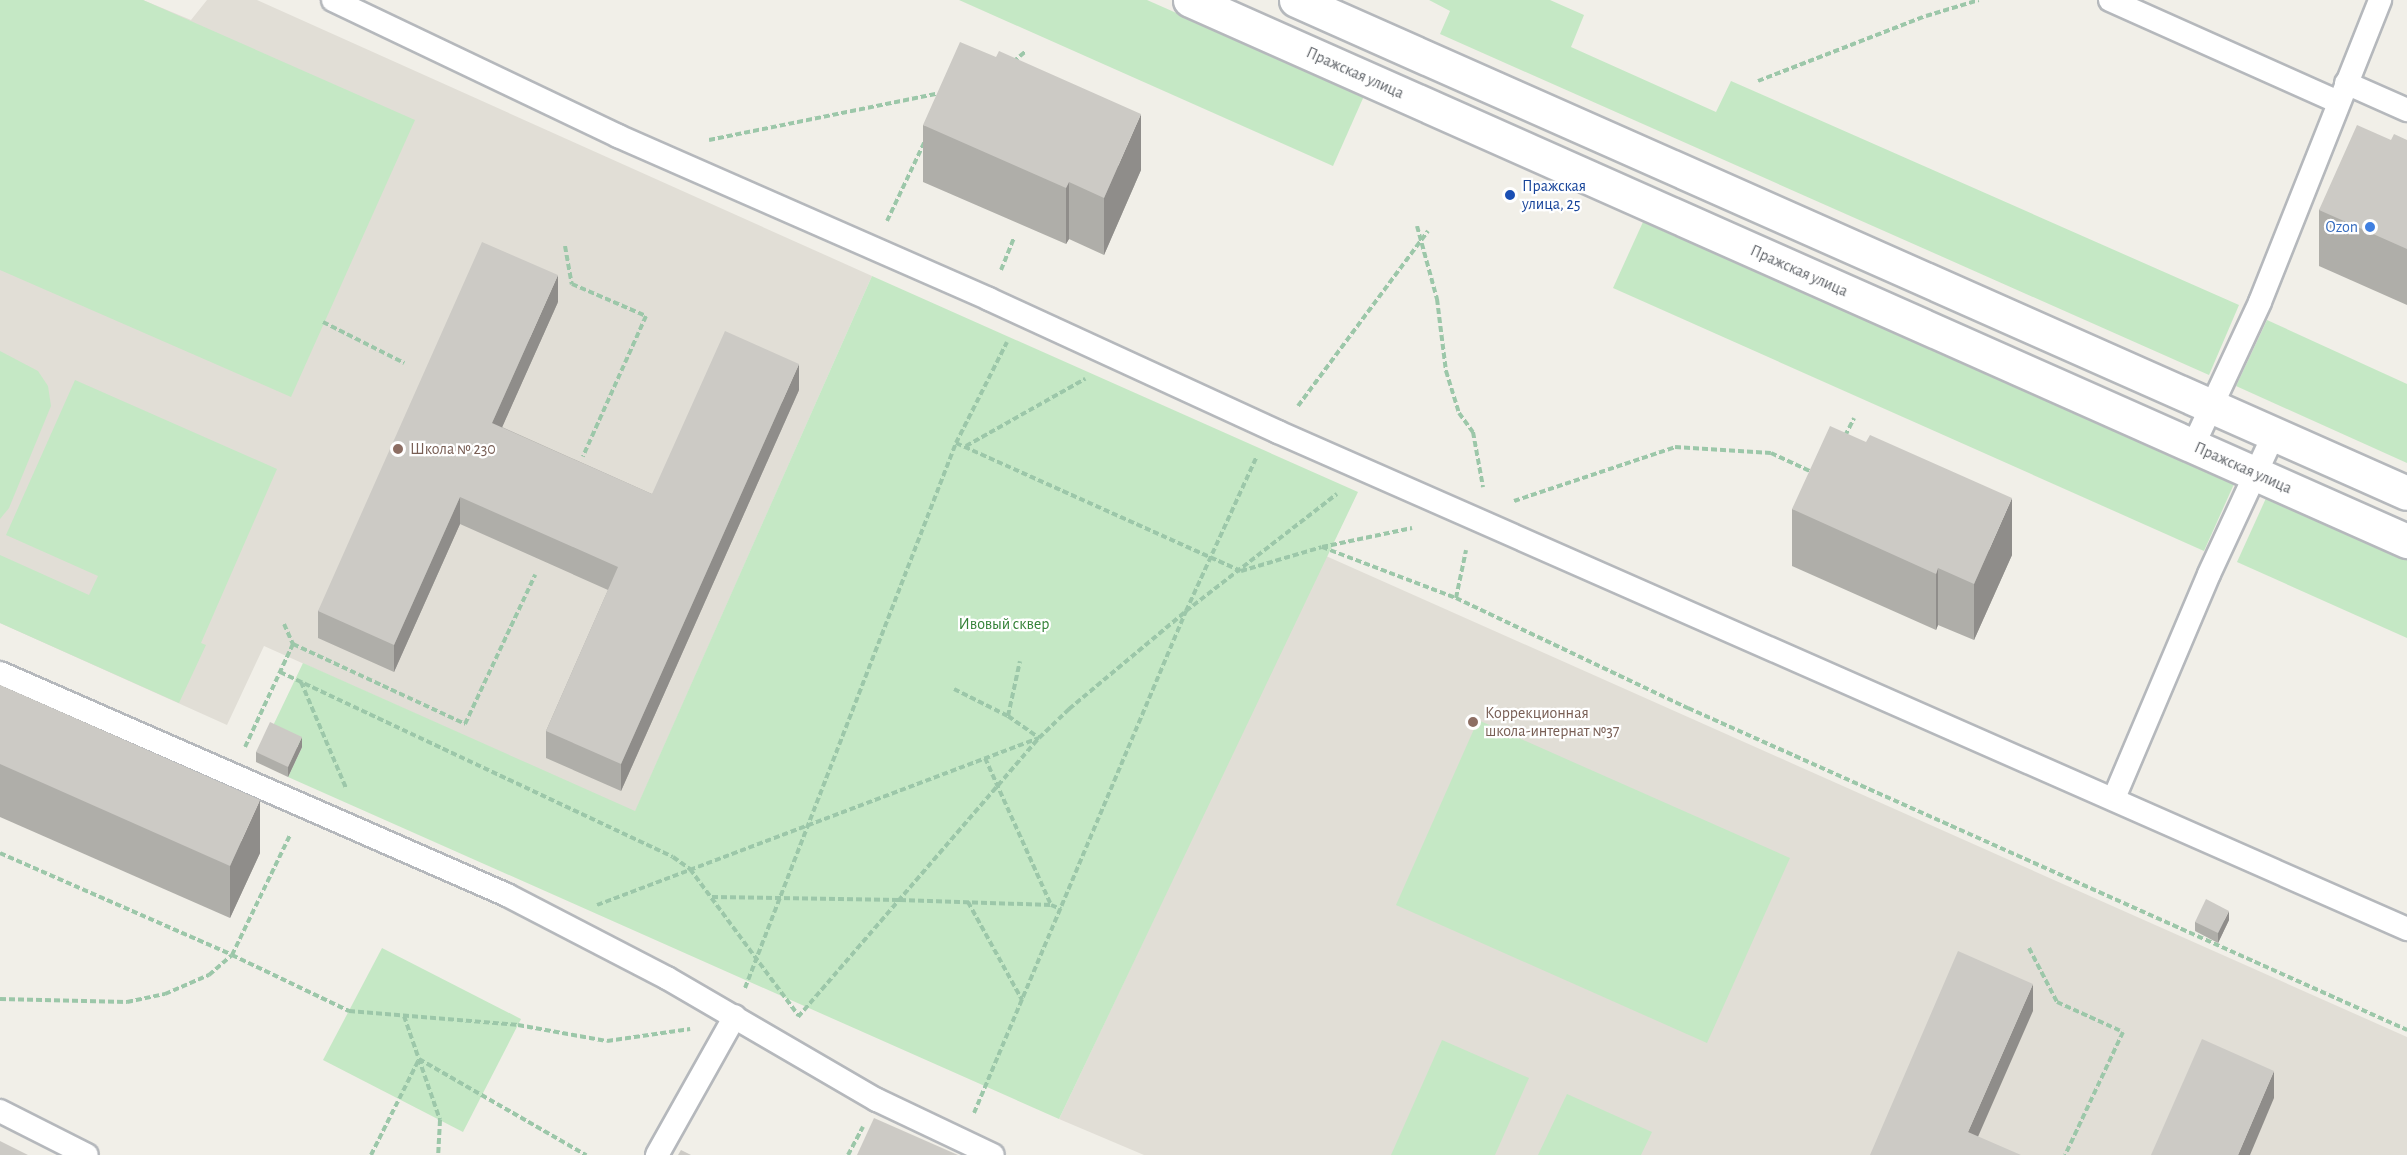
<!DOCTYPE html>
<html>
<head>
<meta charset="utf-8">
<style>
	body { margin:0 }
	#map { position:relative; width:2407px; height:1155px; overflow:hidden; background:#f1efe8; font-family:"Alegreya Sans",sans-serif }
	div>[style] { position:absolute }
	.education>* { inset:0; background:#e1ded6 }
	.green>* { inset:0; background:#c5e8c5 }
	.path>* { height:4px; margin-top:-2px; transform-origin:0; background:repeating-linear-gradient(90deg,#9cc7a9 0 6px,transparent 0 9px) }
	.roads { filter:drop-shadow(2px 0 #b5b8bc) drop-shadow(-2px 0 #b5b8bc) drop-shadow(0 2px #b5b8bc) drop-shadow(0 -2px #b5b8bc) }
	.lane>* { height:22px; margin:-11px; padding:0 11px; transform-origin:11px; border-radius:11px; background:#fff }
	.secondary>* { height:33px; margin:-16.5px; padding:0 16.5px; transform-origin:16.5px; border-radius:16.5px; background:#fff }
	.wall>* { inset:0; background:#afaea9 }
	.shaded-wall>* { inset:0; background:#8f8d8a }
	.building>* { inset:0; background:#cccac5 }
	.dots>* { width:16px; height:16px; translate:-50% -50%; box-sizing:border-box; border:3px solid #fff; border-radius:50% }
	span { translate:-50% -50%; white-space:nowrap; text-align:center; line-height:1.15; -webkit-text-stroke:4.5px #fff; paint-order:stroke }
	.street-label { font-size:16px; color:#5f6368 }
	.transit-label { font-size:16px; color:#164399 }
	.left { translate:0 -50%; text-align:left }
	.shop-label { font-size:16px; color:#366cbe }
	.right { translate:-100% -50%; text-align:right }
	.education-label { font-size:16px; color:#785e54 }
	.park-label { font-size:16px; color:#348238 }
</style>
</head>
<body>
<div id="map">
	<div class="education">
		<div style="clip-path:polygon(0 0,143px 0,191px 20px,207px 0,257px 0,872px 276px,635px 812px,264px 646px,227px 725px,0 623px)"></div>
		<div style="clip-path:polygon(1326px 556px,2407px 1037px,2407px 1155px,1144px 1155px,1059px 1119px)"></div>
	</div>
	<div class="green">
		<div style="clip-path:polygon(0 0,143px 0,415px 120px,291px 397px,0 270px)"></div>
		<div style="clip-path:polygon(959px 0,1147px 0,1364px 96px,1333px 166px)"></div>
		<div style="clip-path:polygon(1429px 0,1550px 0,1584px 15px,1571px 47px,1716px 112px,1731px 81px,2239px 305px,2209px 375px,1440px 34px,1450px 11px)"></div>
		<div style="clip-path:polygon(1643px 222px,2234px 484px,2204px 551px,1613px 288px)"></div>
		<div style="clip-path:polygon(872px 276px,1358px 492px,1059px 1119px,288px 777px,302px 747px,270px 732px,303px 663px,635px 811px)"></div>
		<div style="clip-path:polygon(2267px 320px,2407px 384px,2407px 463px,2236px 386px)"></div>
		<div style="clip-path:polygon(0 351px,38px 371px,48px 386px,51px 406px,9px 508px,0 519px)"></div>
		<div style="clip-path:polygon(75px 380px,277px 469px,201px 643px,206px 645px,179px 703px,0 623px,0 555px,89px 595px,98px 576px,6px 535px)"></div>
		<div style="clip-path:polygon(2267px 496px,2407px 559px,2407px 638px,2237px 562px)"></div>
		<div style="clip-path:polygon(1478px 720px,1790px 858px,1707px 1043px,1396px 905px)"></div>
		<div style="clip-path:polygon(382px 948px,521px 1019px,463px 1132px,323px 1060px)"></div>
		<div style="clip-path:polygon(1442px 1040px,1529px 1078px,1495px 1155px,1391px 1155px)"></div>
		<div style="clip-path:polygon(1567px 1094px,1652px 1132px,1641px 1155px,1538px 1155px)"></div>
	</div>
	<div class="path">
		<div style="left:1013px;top:62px;width:17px;rotate:-40deg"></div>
		<div style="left:1758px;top:81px;width:180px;rotate:-21.2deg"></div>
		<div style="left:1926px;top:16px;width:55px;rotate:-16.8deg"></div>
		<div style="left:709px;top:140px;width:236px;rotate:-11.5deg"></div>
		<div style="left:887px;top:221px;width:89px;rotate:-64.6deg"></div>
		<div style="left:1417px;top:226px;width:76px;rotate:74.7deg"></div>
		<div style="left:1437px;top:299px;width:73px;rotate:82.9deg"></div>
		<div style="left:1446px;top:371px;width:44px;rotate:72.8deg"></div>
		<div style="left:1459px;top:413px;width:24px;rotate:54deg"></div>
		<div style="left:1473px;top:432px;width:56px;rotate:79.7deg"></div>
		<div style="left:565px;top:246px;width:39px;rotate:80deg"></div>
		<div style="left:572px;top:284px;width:81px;rotate:23.4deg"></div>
		<div style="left:646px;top:316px;width:154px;rotate:114.2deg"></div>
		<div style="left:1001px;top:270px;width:35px;rotate:-68deg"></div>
		<div style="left:323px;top:322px;width:91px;rotate:26.8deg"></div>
		<div style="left:1298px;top:406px;width:218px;rotate:-53.4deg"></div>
		<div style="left:1845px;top:436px;width:20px;rotate:-63deg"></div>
		<div style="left:956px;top:443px;width:312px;rotate:24.2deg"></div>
		<div style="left:1241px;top:571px;width:84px;rotate:-16.5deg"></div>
		<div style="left:1322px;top:547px;width:92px;rotate:-11.9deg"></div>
		<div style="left:966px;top:446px;width:137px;rotate:-29.4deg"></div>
		<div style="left:1514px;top:501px;width:170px;rotate:-18.5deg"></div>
		<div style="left:1675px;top:447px;width:96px;rotate:3.6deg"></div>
		<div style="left:1771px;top:453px;width:45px;rotate:24.9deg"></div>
		<div style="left:1322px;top:547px;width:143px;rotate:20.8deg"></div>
		<div style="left:1456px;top:598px;width:257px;rotate:25.4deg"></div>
		<div style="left:1688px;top:708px;width:788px;rotate:24.12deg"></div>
		<div style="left:1456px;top:598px;width:49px;rotate:-78.2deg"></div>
		<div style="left:284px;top:624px;width:22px;rotate:66deg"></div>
		<div style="left:280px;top:672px;width:434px;rotate:25.2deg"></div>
		<div style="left:673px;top:857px;width:21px;rotate:35deg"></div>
		<div style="left:690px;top:869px;width:182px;rotate:53.5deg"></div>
		<div style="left:301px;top:682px;width:115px;rotate:67deg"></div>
		<div style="left:954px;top:689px;width:60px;rotate:26.6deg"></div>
		<div style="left:1008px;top:716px;width:38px;rotate:35deg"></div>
		<div style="left:1008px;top:716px;width:56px;rotate:-77.7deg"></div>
		<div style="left:245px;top:747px;width:114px;rotate:-65deg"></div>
		<div style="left:293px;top:644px;width:190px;rotate:24.9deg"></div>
		<div style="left:465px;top:724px;width:165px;rotate:-64.8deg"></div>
		<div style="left:985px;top:758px;width:161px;rotate:65.8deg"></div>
		<div style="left:0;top:853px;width:253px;rotate:23.7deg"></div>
		<div style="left:232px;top:955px;width:133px;rotate:-64.2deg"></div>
		<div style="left:712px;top:897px;width:188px;rotate:0.9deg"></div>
		<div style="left:900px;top:900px;width:151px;rotate:1.9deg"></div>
		<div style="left:1051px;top:905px;width:11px;rotate:22deg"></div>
		<div style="left:968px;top:902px;width:112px;rotate:61.1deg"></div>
		<div style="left:597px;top:905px;width:472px;rotate:-20.7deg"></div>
		<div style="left:2029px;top:948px;width:61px;rotate:62.6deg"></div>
		<div style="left:2057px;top:1002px;width:72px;rotate:24.4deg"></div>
		<div style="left:2123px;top:1032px;width:136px;rotate:115.2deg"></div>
		<div style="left:745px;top:988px;width:584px;rotate:-68.84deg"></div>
		<div style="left:956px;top:443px;width:113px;rotate:-63.2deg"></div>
		<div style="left:0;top:999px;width:127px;rotate:1.4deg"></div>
		<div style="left:127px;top:1002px;width:39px;rotate:-12deg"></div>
		<div style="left:165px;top:994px;width:48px;rotate:-23.4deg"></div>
		<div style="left:209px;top:975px;width:30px;rotate:-41deg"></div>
		<div style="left:232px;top:955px;width:130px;rotate:25.6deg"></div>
		<div style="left:349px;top:1011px;width:170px;rotate:4.7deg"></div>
		<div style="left:518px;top:1025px;width:90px;rotate:10.2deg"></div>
		<div style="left:607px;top:1041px;width:84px;rotate:-8.2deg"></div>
		<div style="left:404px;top:1016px;width:110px;rotate:70.9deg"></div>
		<div style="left:440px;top:1120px;width:35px;rotate:93deg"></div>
		<div style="left:798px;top:1017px;width:369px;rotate:-49.2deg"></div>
		<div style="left:1039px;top:738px;width:42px;rotate:-44deg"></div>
		<div style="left:1069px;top:709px;width:153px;rotate:-39.9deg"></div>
		<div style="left:1186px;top:611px;width:191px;rotate:-37.8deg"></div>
		<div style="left:974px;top:1113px;width:545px;rotate:-67.11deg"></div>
		<div style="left:1186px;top:611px;width:170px;rotate:-65.4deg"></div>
		<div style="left:371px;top:1155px;width:107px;rotate:-63.4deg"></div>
		<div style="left:419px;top:1059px;width:193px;rotate:29.9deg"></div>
		<div style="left:848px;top:1155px;width:32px;rotate:-62deg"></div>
	</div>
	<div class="roads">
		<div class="lane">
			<div style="left:333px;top:0;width:316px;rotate:25.5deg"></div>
			<div style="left:618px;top:136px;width:405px;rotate:23.7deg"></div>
			<div style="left:989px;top:299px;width:318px;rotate:24.7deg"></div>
			<div style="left:1278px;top:432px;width:1234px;rotate:23.76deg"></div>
			<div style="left:2110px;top:0;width:250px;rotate:24.1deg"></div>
			<div style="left:2346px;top:83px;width:67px;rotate:23.9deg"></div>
			<div style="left:2193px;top:446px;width:159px;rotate:-65deg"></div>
			<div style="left:2260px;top:302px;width:325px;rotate:-68.3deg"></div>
			<div style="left:0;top:673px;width:553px;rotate:23.65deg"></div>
			<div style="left:507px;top:895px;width:180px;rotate:27.4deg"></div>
			<div style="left:667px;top:978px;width:243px;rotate:30.2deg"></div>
			<div style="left:877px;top:1100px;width:128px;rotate:25.4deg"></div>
			<div style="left:2114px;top:798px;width:243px;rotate:-67deg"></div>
			<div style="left:2209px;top:574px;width:154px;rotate:-65.1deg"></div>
			<div style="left:0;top:1111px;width:97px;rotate:26.8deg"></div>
			<div style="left:657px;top:1155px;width:159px;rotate:-60.7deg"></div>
		</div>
		<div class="secondary">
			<div style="left:1190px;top:0;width:1332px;rotate:23.97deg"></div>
			<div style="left:1296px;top:0;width:1215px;rotate:23.93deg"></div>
		</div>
	</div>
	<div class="wall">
		<div style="clip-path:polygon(923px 125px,1141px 170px,1104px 255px,1069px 239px,1066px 244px,923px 182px)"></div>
		<div style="clip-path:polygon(2391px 140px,2407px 140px,2407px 305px,2319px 266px,2319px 210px)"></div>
		<div style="clip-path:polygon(558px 302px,502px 427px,652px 494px,799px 390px,621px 791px,546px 758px,546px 731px,608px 590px,460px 524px,394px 672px,318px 638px,318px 611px)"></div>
		<div style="clip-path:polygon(1792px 509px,2012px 555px,1974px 640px,1938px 625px,1936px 630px,1792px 566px)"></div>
		<div style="clip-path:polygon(0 685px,260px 853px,230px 918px,0 817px)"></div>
		<div style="clip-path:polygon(302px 747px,288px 777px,256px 762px,256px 752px)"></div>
		<div style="clip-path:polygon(2229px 920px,2218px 943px,2195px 931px,2195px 922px)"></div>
	</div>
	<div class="shaded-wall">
		<div style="clip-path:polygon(1141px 114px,1141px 170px,1104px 255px,1104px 198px)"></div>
		<div style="clip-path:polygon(1069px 182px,1069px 239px,1066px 244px,1066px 188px)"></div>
		<div style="clip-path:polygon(558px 275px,558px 302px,492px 450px,492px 423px)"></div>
		<div style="clip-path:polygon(799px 364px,799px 390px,621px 791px,621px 764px)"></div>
		<div style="clip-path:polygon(460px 497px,460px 524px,394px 672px,394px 645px)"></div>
		<div style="clip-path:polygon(2012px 498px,2012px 555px,1974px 640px,1974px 584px)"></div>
		<div style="clip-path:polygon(1938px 568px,1938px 625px,1936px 630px,1936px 574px)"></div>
		<div style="clip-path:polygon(302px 737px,302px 747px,288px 777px,288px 767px)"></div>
		<div style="clip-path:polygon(260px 800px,260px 853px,230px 918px,230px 866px)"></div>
		<div style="clip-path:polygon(2229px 911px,2229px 920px,2218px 943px,2218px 933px)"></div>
		<div style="clip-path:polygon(2033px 984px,2033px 1011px,1970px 1155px,1968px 1132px)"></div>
		<div style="clip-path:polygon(2274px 1071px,2274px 1098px,2250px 1155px,2238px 1155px)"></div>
	</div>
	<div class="building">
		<div style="clip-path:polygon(960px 42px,996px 57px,999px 51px,1141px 114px,1104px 198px,1069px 182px,1066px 188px,923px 125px)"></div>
		<div style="clip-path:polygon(2357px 125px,2391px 140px,2394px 134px,2407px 140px,2407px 249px,2319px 210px)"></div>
		<div style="clip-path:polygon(482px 242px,558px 275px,492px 423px,652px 494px,725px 331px,799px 364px,621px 764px,546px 731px,618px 567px,460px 497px,394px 645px,318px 611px)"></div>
		<div style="clip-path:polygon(1830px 426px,1866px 442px,1870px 435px,2012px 498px,1974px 584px,1938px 568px,1936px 574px,1792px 509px)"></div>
		<div style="clip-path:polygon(0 685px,260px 800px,230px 866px,0 764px)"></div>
		<div style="clip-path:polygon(270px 722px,302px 737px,288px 767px,256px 752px)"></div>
		<div style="clip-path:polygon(2206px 899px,2229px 911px,2218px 933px,2195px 922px)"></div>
		<div style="clip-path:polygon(1958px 951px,2033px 984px,1968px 1132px,2021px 1155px,1870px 1155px)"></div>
		<div style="clip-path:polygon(2202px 1039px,2274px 1071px,2238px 1155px,2151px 1155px)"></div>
		<div style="clip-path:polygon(874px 1118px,958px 1155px,857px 1155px)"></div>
		<div style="clip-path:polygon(0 1141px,28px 1155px,0 1155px)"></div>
		<div style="clip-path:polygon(681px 1150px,691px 1155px,678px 1155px)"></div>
	</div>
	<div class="dots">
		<div style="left:1510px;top:195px;background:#1a4fb4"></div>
		<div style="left:2370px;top:227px;background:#3f7fe0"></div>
		<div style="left:398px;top:449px;background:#8d6e63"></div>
		<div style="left:1473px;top:722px;background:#8d6e63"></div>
	</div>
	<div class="street-label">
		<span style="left:1355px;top:73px;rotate:24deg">Пражская улица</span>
		<span style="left:1799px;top:271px;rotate:24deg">Пражская улица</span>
		<span style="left:2243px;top:468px;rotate:24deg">Пражская улица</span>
	</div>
	<div class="transit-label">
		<span class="left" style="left:1522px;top:195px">Пражская<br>улица, 25</span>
	</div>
	<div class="shop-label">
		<span class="right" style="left:2358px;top:227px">Ozon</span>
	</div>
	<div class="education-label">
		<span class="left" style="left:410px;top:449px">Школа № 230</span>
		<span class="left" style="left:1485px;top:722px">Коррекционная<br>школа-интернат №37</span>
	</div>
	<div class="park-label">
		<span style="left:1004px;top:624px">Ивовый сквер</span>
	</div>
</div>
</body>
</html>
